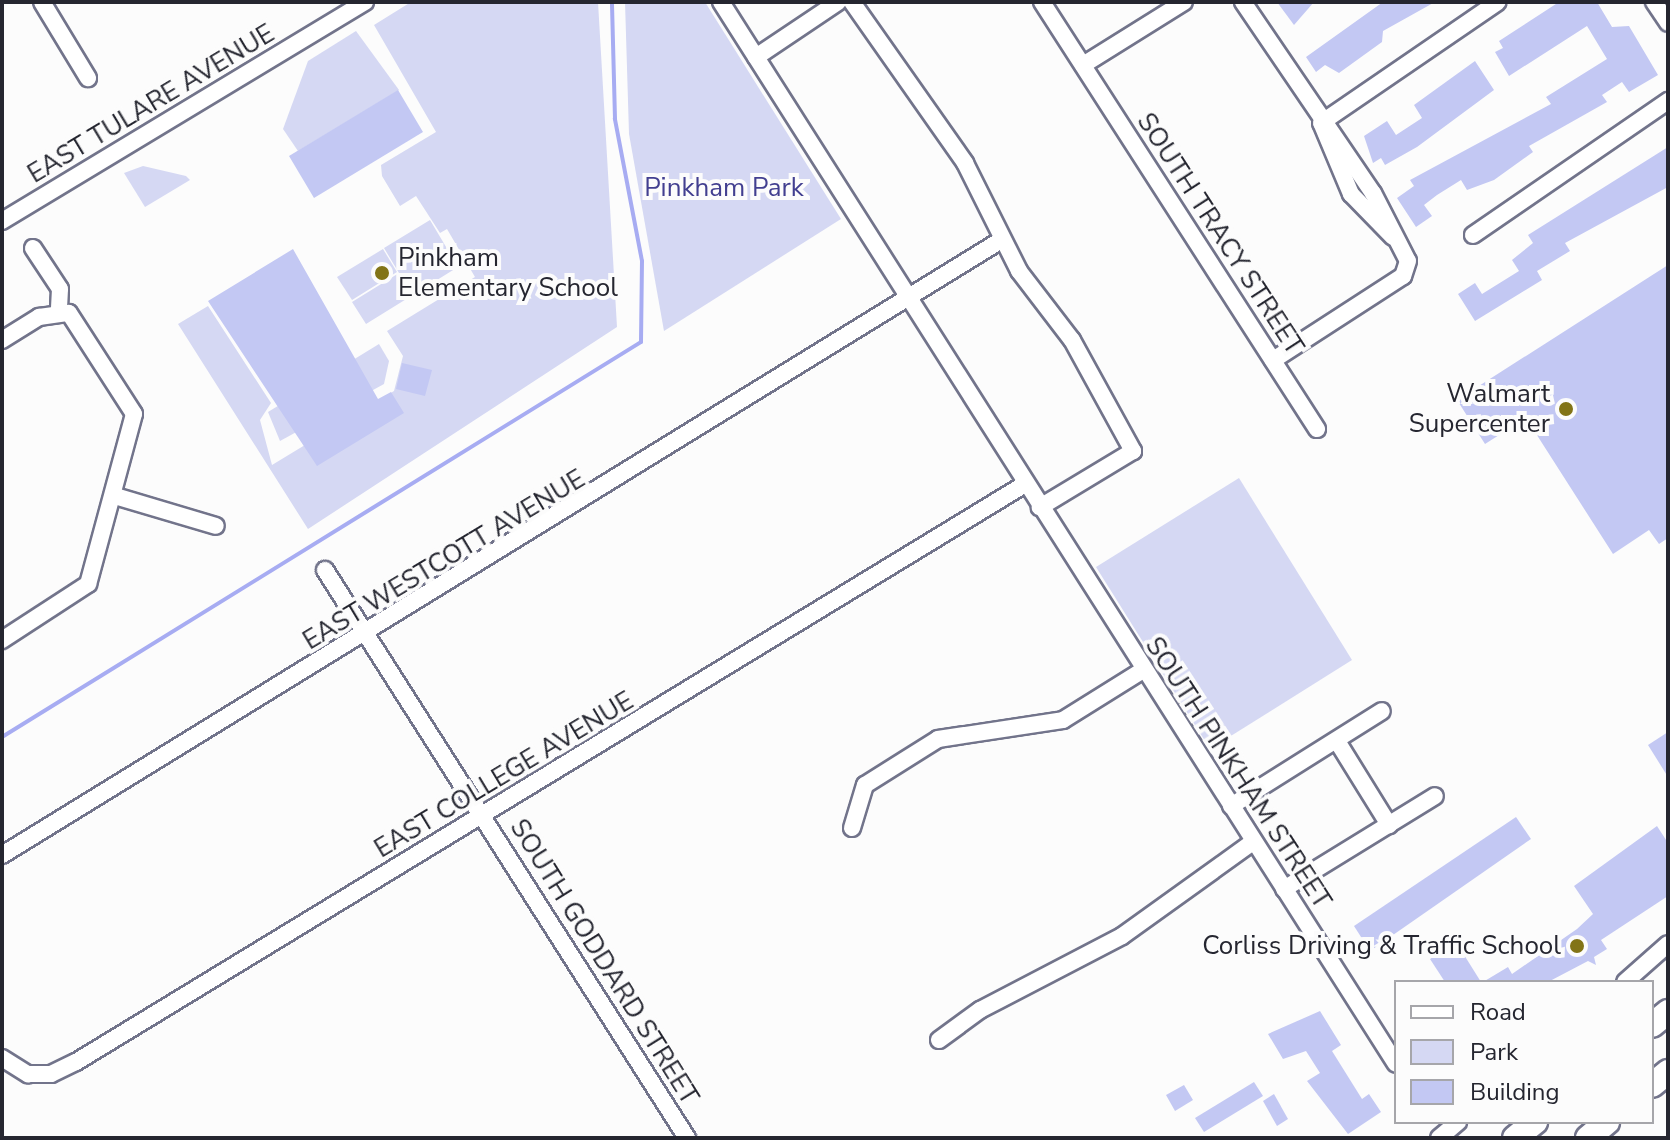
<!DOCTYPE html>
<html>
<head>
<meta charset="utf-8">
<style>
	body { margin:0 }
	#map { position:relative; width:1670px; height:1140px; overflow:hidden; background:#fcfcfc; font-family:"Nunito Sans",sans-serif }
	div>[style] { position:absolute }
	.green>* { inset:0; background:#d5d8f3 }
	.stream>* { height:4px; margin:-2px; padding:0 2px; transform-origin:2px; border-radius:2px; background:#a7acf2 }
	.building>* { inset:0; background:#c3c8f3 }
	.roads { filter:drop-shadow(2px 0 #72748b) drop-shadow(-2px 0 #72748b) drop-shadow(0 2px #72748b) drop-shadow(0 -2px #72748b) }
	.minor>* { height:16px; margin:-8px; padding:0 8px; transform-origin:8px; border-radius:8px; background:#fff }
	.highway>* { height:24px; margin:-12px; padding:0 12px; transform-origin:12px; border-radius:12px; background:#fff }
	.dots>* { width:22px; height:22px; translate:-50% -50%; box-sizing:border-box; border:4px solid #fcfcfc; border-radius:50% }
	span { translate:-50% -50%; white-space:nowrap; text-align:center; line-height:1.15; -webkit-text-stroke:8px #fcfcfc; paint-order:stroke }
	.street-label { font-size:26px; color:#252630 }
	.park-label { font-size:26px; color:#423f90 }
	.poi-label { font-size:26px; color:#252630 }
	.left { translate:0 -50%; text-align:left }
	.right { translate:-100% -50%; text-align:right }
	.frame { position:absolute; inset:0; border:4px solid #252630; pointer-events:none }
	.legend { position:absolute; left:1394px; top:980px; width:260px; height:144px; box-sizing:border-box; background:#fcfcfc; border:2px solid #a6a6aa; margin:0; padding:10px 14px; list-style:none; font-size:24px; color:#252630 }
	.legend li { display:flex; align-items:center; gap:16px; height:40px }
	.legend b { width:40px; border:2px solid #a6a6aa }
</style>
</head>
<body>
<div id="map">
	<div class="green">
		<div style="clip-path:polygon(411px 2px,598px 2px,617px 327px,308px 529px,178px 324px,208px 306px,271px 403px,260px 420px,272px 465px,394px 391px,403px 356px,387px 331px,475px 277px,447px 229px,440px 233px,416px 196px,400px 206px,382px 176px,381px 165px,436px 132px,374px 25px)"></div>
		<div style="clip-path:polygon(625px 2px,705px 2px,841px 219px,664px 331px,629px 134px)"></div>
		<div style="clip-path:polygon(356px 31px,399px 90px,298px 151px,283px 129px,308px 61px)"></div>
		<div style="clip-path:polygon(143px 166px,186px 176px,190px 180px,145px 207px,124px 173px)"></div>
		<div style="clip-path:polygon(430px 220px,458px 267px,366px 324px,352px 302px,399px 273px,384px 248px)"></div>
		<div style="clip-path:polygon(383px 249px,397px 272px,352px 300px,337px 277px)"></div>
		<div style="clip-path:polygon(379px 344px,389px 361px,384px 384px,280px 441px,268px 412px)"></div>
		<div style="clip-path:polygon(1239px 478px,1352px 660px,1210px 749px,1096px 567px)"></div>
	</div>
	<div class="stream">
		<div style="left:2px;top:737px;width:751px;rotate:-31.72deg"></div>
		<div style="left:641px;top:342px;width:81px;rotate:-89.3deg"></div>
		<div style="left:642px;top:261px;width:145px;rotate:-100.8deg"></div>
		<div style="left:615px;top:119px;width:117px;rotate:-91.5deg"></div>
	</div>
	<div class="building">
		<div style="clip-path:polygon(1277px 2px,1314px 2px,1294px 25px)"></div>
		<div style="clip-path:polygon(1383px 2px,1435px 2px,1383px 31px,1382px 42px,1339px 73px,1325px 65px,1316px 72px,1306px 57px)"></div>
		<div style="clip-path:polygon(1559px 2px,1597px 2px,1612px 27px,1629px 26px,1658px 75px,1629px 92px,1622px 82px,1602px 95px,1607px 102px,1529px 146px,1533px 152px,1494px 180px,1467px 190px,1461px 180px,1437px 195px,1424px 205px,1432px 216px,1416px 227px,1397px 198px,1414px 186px,1410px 180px,1551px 104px,1546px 97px,1607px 59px,1587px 26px,1509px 76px,1495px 52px,1503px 48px,1499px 41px)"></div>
		<div style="clip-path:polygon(1475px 61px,1494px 90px,1417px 147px,1385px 165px,1381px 158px,1373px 163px,1364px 136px,1387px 121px,1396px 135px,1422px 118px,1414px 105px)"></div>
		<div style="clip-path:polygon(398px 90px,423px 132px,314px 198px,289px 156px)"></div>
		<div style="clip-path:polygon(1668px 147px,1668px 187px,1565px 243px,1570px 251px,1537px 271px,1542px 280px,1475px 321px,1458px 294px,1475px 283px,1482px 294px,1519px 271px,1512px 260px,1533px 243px,1528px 235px)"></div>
		<div style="clip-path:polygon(293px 249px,378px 399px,391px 392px,404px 413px,317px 466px,208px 301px)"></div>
		<div style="clip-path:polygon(1668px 265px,1668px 538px,1659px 544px,1649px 530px,1613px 554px,1526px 418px,1485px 444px,1457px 400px)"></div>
		<div style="clip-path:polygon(402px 363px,432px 370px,425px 396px,396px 389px)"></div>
		<div style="clip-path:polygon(1668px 732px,1668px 777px,1648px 745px)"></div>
		<div style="clip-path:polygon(1516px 817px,1531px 839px,1370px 951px,1354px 926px)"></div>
		<div style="clip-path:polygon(1657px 826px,1668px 843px,1668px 896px,1601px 940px,1607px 949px,1594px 957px,1596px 965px,1588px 961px,1548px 982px,1483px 982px,1508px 967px,1512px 974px,1577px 929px,1593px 914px,1574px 886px)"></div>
		<div style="clip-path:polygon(1456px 942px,1481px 982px,1445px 982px,1430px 959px)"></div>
		<div style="clip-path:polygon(1320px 1011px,1341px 1045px,1332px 1051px,1362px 1099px,1369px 1094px,1381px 1112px,1348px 1134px,1307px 1081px,1320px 1073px,1306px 1051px,1283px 1059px,1268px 1034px)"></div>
		<div style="clip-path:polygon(1254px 1082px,1263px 1096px,1204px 1132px,1195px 1118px)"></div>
		<div style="clip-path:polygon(1184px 1085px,1193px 1100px,1175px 1111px,1166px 1095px)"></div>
		<div style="clip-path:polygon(1274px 1094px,1288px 1119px,1277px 1126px,1263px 1101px)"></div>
	</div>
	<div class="roads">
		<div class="minor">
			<div style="left:42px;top:2px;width:89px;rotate:58.8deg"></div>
			<div style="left:721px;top:2px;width:1258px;rotate:57.56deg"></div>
			<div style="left:852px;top:2px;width:197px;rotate:54.9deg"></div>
			<div style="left:965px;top:163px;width:121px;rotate:63.4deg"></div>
			<div style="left:1019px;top:271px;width:87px;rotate:52.5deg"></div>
			<div style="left:1072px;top:340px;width:127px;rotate:61.2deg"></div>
			<div style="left:1133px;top:451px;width:109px;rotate:148.9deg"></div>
			<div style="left:1042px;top:2px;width:508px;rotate:57.22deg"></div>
			<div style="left:1243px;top:2px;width:231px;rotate:55.8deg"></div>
			<div style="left:1373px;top:193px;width:76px;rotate:62.8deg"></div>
			<div style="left:1408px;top:261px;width:16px;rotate:108deg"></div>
			<div style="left:1403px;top:276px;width:155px;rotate:147.1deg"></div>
			<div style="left:1654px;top:2px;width:25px;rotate:56deg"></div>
			<div style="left:756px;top:57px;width:99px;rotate:-33.9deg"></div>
			<div style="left:1083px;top:65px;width:119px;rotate:-32deg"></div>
			<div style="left:1321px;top:123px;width:214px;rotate:-34.4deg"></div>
			<div style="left:1322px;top:125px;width:75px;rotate:67.2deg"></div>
			<div style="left:1351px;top:194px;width:60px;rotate:45.7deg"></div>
			<div style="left:2px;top:221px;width:424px;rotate:-31.1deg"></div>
			<div style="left:1473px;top:235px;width:237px;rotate:-34.5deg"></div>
			<div style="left:33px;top:248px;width:49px;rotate:56.6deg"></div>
			<div style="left:60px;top:289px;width:21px;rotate:93deg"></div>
			<div style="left:2px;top:340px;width:44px;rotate:-31.9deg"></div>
			<div style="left:39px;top:317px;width:30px;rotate:-8deg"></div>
			<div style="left:69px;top:313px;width:120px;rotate:57.2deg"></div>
			<div style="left:134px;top:414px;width:176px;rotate:105.1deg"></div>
			<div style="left:88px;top:584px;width:103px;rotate:146.9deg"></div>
			<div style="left:115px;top:496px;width:105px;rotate:16.5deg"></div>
			<div style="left:325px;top:570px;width:674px;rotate:57.49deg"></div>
			<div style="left:1337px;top:741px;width:99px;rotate:58.2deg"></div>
			<div style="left:1231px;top:806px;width:178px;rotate:-32.2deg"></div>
			<div style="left:852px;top:828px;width:45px;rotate:-73.2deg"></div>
			<div style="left:865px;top:785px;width:86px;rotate:-32.2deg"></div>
			<div style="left:938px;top:739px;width:126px;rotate:-8.6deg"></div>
			<div style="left:1063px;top:720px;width:94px;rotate:-32deg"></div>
			<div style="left:2px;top:855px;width:1175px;rotate:-31.61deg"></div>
			<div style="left:1284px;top:889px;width:177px;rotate:-31.6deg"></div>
			<div style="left:1625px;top:982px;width:57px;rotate:-41.5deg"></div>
			<div style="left:939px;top:1040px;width:51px;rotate:-36.2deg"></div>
			<div style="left:980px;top:1010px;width:160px;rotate:-27.5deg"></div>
			<div style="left:1122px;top:936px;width:161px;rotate:-35.7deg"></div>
			<div style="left:2px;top:1058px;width:31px;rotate:32deg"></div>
			<div style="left:28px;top:1074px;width:23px"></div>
			<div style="left:51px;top:1074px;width:28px;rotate:-26deg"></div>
			<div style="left:76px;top:1062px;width:1111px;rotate:-31.34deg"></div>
			<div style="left:1439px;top:1138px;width:25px;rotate:-40deg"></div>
		</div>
		<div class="highway">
			<div style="left:1652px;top:1025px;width:21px;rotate:-39deg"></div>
			<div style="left:1652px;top:1085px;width:21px;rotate:-39deg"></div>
			<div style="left:1515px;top:1138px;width:26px;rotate:-39deg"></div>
			<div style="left:1588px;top:1138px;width:25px;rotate:-40deg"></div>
		</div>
	</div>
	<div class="dots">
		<div style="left:382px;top:273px;background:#827417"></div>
		<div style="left:1566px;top:409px;background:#827417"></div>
		<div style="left:1577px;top:946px;background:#827417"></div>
	</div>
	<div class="street-label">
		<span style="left:151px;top:104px;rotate:-31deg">EAST TULARE AVENUE</span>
		<span style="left:1220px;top:234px;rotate:57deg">SOUTH TRACY STREET</span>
		<span style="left:444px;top:560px;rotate:-31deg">EAST WESTCOTT AVENUE</span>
		<span style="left:1238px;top:773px;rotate:57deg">SOUTH PINKHAM STREET</span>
		<span style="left:504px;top:775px;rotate:-31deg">EAST COLLEGE AVENUE</span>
		<span style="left:604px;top:962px;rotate:58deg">SOUTH GODDARD STREET</span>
	</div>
	<div class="park-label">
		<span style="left:724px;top:188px">Pinkham Park</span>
	</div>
	<div class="poi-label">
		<span class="left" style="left:398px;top:273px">Pinkham<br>Elementary School</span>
		<span class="right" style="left:1550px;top:409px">Walmart<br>Supercenter</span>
		<span class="right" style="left:1561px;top:946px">Corliss Driving &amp; Traffic School</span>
	</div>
	<div class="frame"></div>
	<ul class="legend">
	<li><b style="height:10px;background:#fff"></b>Road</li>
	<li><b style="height:22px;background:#d5d8f3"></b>Park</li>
	<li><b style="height:22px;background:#c3c8f3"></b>Building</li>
	</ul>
</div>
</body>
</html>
